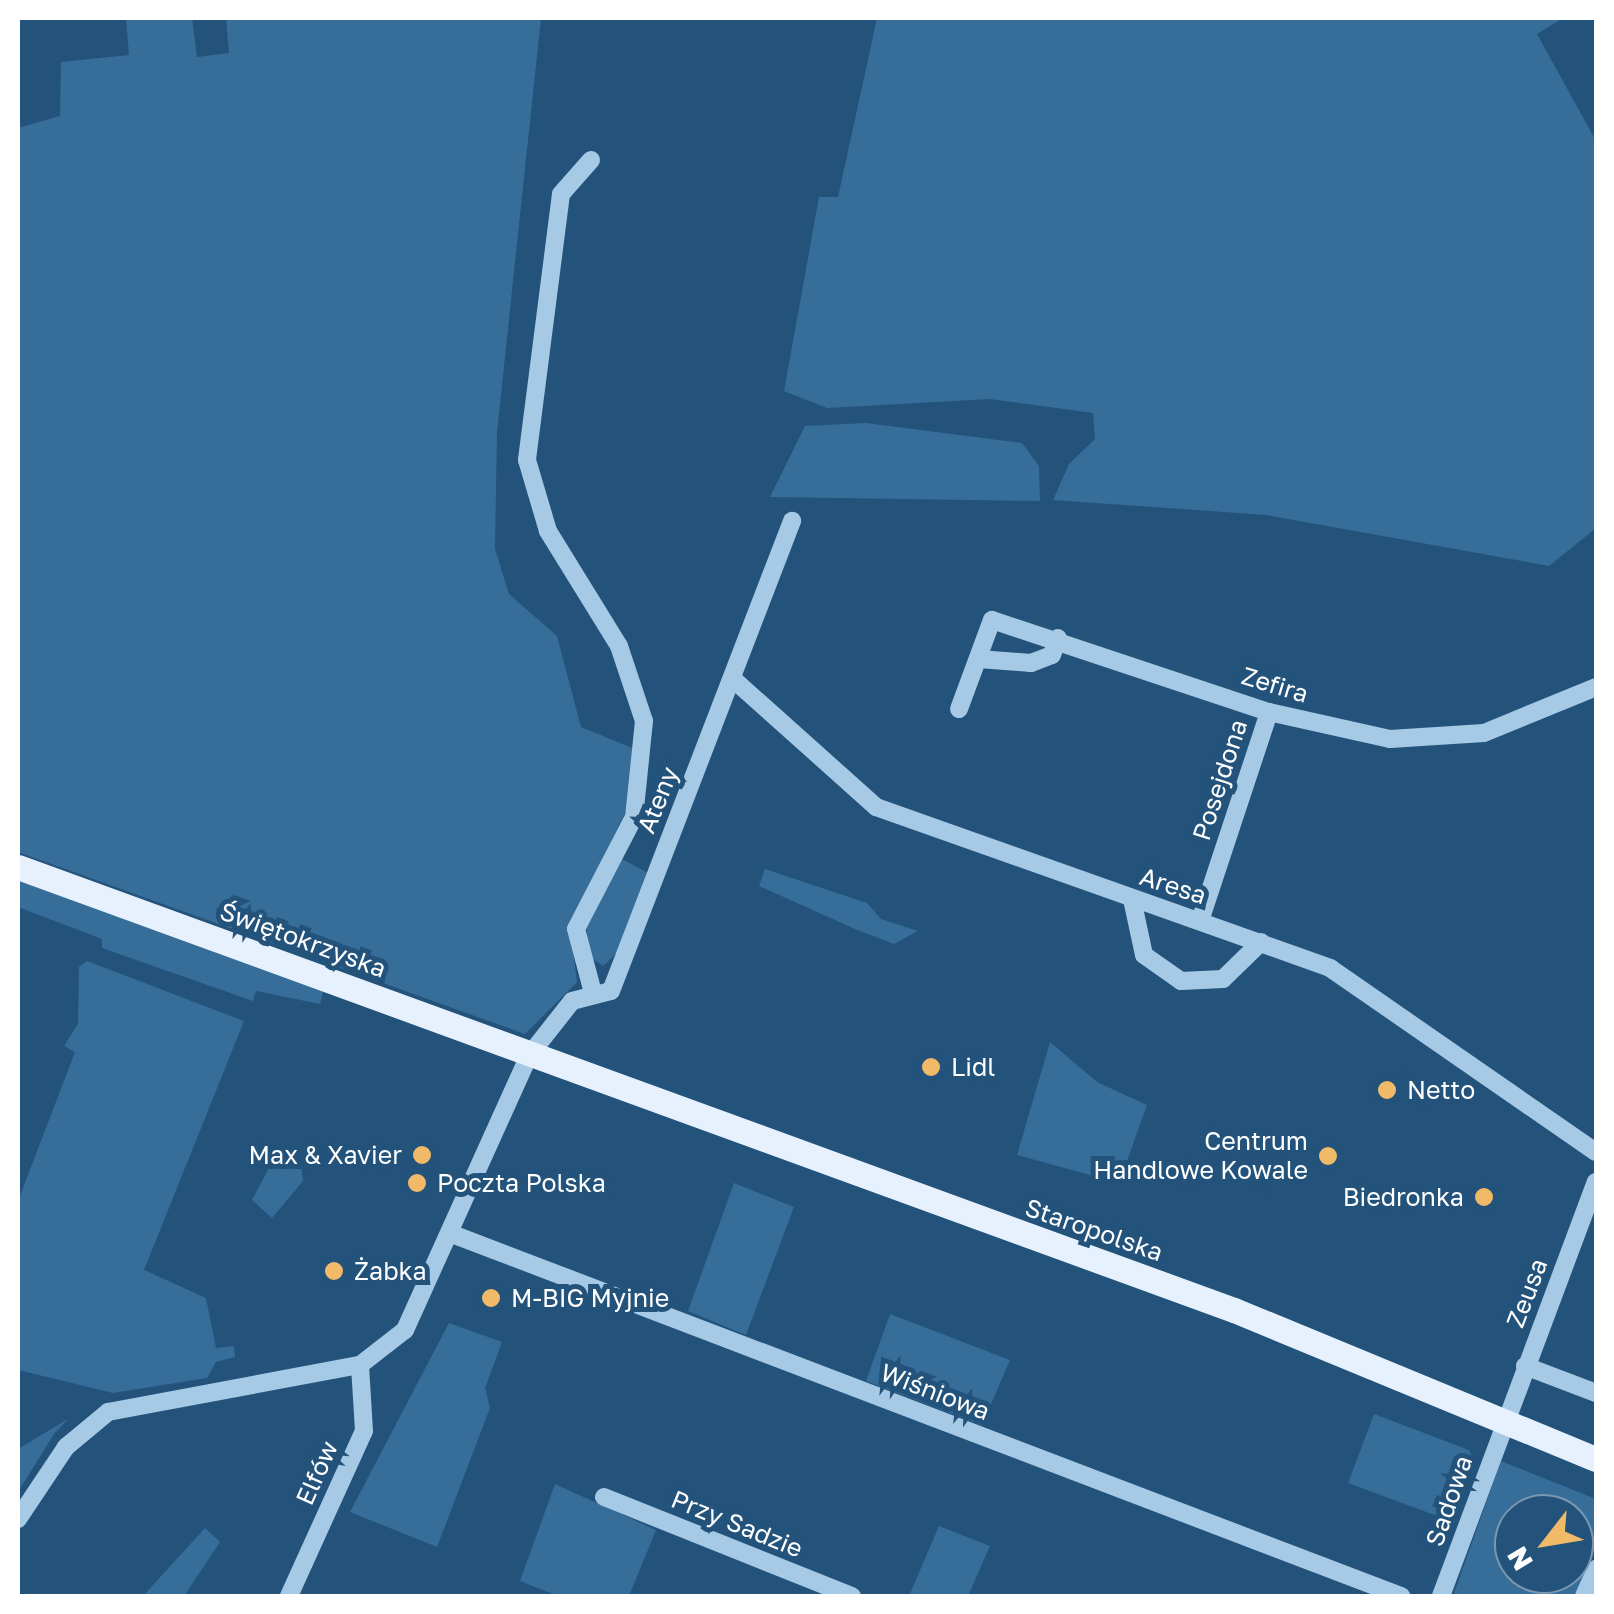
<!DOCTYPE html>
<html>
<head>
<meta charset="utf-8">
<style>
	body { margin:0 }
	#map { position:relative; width:1614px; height:1614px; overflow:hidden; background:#23537b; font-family:"Golos Text",sans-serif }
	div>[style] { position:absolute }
	.green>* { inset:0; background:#366d99 }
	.minor>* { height:18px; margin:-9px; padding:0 9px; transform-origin:9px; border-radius:9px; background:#a6cae5 }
	.major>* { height:25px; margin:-12.5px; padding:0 12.5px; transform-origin:12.5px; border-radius:12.5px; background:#e6f1fd }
	.dots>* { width:28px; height:28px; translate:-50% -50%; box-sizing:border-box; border:5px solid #23537b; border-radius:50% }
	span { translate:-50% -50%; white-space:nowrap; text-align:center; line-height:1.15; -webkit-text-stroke:10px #23537b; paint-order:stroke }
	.street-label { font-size:25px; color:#fff }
	.poi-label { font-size:25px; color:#fff }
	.left { translate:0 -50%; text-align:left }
	.right { translate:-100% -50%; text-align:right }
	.frame { position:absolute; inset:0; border:20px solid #fff; pointer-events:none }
	.north { position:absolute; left:1494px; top:1494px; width:100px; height:100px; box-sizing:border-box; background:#23537b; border:2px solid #7b98b0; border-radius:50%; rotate:239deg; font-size:28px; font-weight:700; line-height:40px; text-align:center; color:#fff }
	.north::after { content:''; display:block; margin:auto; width:35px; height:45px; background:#f0ba68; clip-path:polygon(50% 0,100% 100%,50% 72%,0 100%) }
</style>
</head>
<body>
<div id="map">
	<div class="green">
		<div style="clip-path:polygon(126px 18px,192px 18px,197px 57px,229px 53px,226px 18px,541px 18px,497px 432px,495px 549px,509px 594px,557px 636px,581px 727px,637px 750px,627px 809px,570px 924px,577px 982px,525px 1034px,18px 852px,18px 128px,60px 116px,61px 62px,129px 55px)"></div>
		<div style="clip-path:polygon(877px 18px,1563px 18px,1537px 34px,1596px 141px,1596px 528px,1549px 566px,1266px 515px,1053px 500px,1069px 464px,1095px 439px,1093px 413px,990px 399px,827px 408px,784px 391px,819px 197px,838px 197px)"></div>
		<div style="clip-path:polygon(866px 423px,1022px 443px,1039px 466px,1040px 501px,770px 497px,805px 426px)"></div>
		<div style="clip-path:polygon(622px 859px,648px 873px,618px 952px,603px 966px,588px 955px,586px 923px)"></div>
		<div style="clip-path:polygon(765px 869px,867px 903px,881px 919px,918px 931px,894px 944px,855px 929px,759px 886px)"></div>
		<div style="clip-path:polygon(18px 877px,279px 972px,323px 992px,320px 1004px,256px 991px,253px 1001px,102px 948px,102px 939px,18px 907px)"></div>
		<div style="clip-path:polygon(87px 961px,244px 1021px,144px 1270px,206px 1298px,216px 1348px,234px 1346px,235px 1357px,216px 1362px,207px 1378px,113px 1393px,18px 1370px,18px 1201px,75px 1052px,64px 1046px,78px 1024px,79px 967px)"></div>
		<div style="clip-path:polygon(1050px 1042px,1097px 1082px,1147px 1105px,1119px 1183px,1017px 1155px)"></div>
		<div style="clip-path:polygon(277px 1153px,301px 1165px,303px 1181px,272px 1218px,252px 1200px)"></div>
		<div style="clip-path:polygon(734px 1183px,794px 1207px,746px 1335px,688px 1311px)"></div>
		<div style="clip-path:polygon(890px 1314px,1010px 1360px,982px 1425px,866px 1381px)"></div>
		<div style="clip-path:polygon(449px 1323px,502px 1342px,485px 1388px,490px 1408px,437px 1547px,350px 1512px)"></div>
		<div style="clip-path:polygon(1374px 1414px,1469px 1450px,1474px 1461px,1451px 1521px,1348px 1483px)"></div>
		<div style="clip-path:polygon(68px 1419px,54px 1434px,18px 1492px,18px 1449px)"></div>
		<div style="clip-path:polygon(evenodd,1501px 1461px,1596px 1499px,1596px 1545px,1575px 1596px,1453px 1596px,1501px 1461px,1514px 1514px,1574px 1514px,1574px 1574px,1514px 1574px,1514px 1514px)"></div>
		<div style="clip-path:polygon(555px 1484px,656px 1530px,629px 1596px,558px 1596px,520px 1581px)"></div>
		<div style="clip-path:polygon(939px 1526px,990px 1546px,968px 1596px,909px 1596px)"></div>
		<div style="clip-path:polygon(205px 1528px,220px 1542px,184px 1596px,143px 1596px)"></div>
	</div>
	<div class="minor">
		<div style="left:591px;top:160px;width:45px;rotate:131.4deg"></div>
		<div style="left:561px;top:194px;width:268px;rotate:97.3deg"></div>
		<div style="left:527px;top:460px;width:74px;rotate:73.5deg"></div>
		<div style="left:548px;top:531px;width:135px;rotate:58.3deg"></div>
		<div style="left:619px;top:646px;width:79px;rotate:71.6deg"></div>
		<div style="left:644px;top:721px;width:97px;rotate:95.9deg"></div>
		<div style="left:634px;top:817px;width:126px;rotate:117.4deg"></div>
		<div style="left:576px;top:929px;width:62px;rotate:75.1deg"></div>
		<div style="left:979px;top:659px;width:52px;rotate:4.4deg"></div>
		<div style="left:1031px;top:663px;width:22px;rotate:-21deg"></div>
		<div style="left:1052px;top:655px;width:18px;rotate:-71deg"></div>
		<div style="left:733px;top:679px;width:192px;rotate:41.8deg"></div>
		<div style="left:876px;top:807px;width:482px;rotate:19.5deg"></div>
		<div style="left:1330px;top:968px;width:323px;rotate:34.7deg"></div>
		<div style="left:959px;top:709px;width:95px;rotate:-69.7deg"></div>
		<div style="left:992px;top:620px;width:292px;rotate:18.4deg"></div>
		<div style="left:1269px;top:712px;width:124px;rotate:12.6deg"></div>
		<div style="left:1390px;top:739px;width:94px;rotate:-3.7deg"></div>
		<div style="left:1484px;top:733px;width:121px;rotate:-22.3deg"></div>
		<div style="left:1132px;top:899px;width:57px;rotate:77.9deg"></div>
		<div style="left:1144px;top:955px;width:45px;rotate:35.1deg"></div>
		<div style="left:1181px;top:981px;width:42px;rotate:-2.7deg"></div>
		<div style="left:1223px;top:979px;width:53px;rotate:-44.2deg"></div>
		<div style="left:1200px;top:921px;width:220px;rotate:-71.7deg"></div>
		<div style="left:452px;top:1234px;width:1016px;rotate:20.88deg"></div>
		<div style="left:1525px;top:1366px;width:76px;rotate:20.8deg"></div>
		<div style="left:604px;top:1497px;width:267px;rotate:21.8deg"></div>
		<div style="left:18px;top:1519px;width:87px;rotate:-56.3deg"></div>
		<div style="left:66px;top:1447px;width:55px;rotate:-39.8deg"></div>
		<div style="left:108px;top:1412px;width:256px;rotate:-10.6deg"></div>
		<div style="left:360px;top:1365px;width:57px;rotate:-37.9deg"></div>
		<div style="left:405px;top:1330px;width:299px;rotate:-65.7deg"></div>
		<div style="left:528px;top:1057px;width:71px;rotate:-51.8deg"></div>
		<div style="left:572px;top:1001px;width:40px;rotate:-14.4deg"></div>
		<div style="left:611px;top:991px;width:504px;rotate:-68.94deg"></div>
		<div style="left:289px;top:1596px;width:181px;rotate:-65.6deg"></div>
		<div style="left:364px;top:1431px;width:66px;rotate:-93.5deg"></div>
		<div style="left:1441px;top:1596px;width:442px;rotate:-69.5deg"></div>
		<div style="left:1584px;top:1596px;width:30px;rotate:-66deg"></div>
	</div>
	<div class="major">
		<div style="left:18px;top:867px;width:1294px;rotate:20.02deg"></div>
		<div style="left:1234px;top:1310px;width:391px;rotate:22.4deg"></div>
	</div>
	<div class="dots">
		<div style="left:931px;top:1067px;background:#f0ba68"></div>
		<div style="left:1387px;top:1090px;background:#f0ba68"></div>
		<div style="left:422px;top:1155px;background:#f0ba68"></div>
		<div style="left:1328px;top:1156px;background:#f0ba68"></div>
		<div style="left:417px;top:1183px;background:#f0ba68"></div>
		<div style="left:1484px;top:1197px;background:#f0ba68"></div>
		<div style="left:334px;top:1271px;background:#f0ba68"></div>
		<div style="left:491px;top:1298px;background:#f0ba68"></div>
	</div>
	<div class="street-label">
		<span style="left:1275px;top:685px;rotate:17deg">Zefira</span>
		<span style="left:1220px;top:780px;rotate:-72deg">Posejdona</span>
		<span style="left:658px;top:800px;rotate:-68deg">Ateny</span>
		<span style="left:1173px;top:886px;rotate:18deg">Aresa</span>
		<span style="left:303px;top:940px;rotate:20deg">Świętokrzyska</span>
		<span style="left:1094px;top:1230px;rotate:19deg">Staropolska</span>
		<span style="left:1527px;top:1293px;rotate:-69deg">Zeusa</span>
		<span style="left:935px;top:1392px;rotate:21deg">Wiśniowa</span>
		<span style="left:317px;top:1473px;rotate:-66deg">Elfów</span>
		<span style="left:1449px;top:1501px;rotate:-71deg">Sadowa</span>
		<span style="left:737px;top:1524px;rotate:22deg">Przy Sadzie</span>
	</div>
	<div class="poi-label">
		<span class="left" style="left:951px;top:1067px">Lidl</span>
		<span class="left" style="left:1407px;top:1090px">Netto</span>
		<span class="right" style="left:1308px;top:1156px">Centrum<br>Handlowe Kowale</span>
		<span class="right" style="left:402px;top:1155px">Max &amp; Xavier</span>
		<span class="left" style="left:437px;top:1183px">Poczta Polska</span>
		<span class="right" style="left:1464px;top:1197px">Biedronka</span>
		<span class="left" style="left:354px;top:1271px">Żabka</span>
		<span class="left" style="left:511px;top:1298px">M-BIG Myjnie</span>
	</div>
	<div class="frame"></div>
	<div class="north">N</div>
</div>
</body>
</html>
